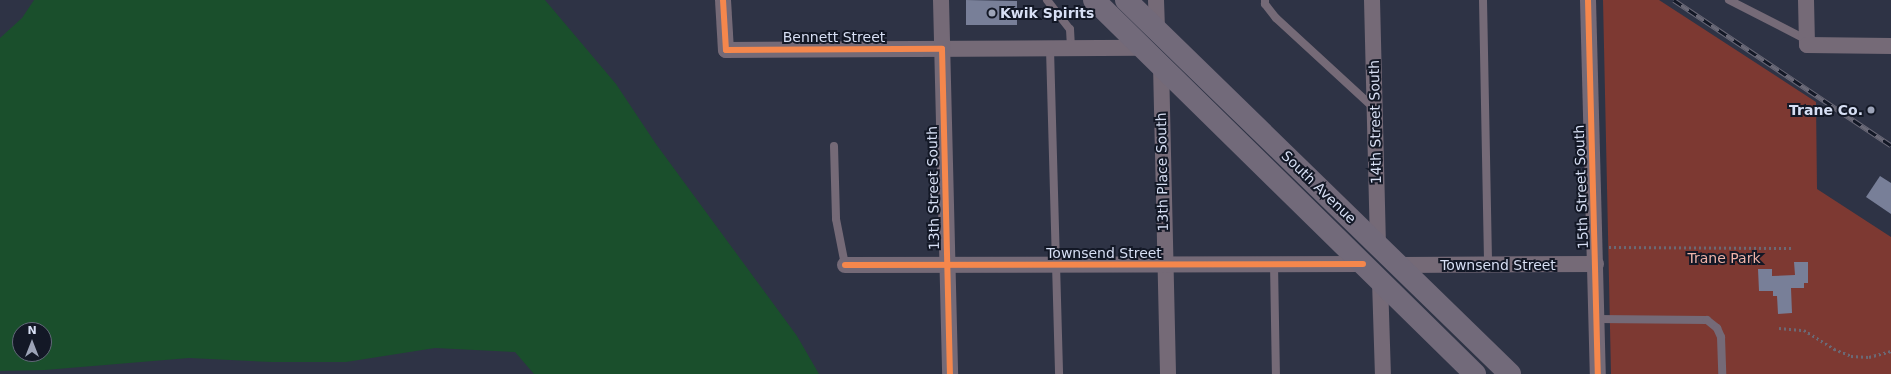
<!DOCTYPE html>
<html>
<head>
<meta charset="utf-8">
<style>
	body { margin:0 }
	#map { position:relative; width:1891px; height:374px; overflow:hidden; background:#2e3345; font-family:"DejaVu Sans",sans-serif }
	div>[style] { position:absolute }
	.green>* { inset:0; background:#7d3932 }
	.water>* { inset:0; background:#1a4f2c }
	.building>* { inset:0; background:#787f98 }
	.path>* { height:2.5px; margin-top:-1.25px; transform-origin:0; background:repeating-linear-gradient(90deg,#6b6975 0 2px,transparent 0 5px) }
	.service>* { height:8px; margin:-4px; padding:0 4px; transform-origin:4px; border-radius:4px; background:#756a77 }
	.minor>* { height:16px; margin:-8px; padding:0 8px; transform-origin:8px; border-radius:8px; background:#756a77 }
	.trunk>* { height:22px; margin:-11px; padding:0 11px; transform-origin:11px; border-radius:11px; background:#726a7a }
	.rail>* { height:4.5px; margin-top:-2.25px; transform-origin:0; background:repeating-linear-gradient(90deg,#131826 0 9px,#6a6977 0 18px); box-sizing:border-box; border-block:1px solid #6a6977 }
	.cycleway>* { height:6px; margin:-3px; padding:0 3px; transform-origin:3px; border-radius:3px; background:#f5874c }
	.dots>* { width:11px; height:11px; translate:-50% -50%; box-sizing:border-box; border:2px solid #131826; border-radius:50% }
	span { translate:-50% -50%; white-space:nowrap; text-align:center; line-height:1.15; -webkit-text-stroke:4px #131826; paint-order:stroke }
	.poi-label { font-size:14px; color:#d7dff4; font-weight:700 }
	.left { translate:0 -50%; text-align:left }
	.right { translate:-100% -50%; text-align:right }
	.street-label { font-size:14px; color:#d7dff4 }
	.park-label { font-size:14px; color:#efb3a8 }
	.north { position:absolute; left:12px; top:322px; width:40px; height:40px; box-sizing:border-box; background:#131826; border:1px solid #616878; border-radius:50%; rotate:0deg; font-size:11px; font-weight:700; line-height:16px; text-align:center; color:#d7dff4 }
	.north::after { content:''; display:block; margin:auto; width:14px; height:18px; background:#9ca3b7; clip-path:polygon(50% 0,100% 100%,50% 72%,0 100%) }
</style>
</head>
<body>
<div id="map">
	<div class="green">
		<div style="clip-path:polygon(1603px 0,1659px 0,1816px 102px,1817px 189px,1891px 237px,1891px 374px,1611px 374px)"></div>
	</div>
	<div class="water">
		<div style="clip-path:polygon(evenodd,34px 0,545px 0,616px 84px,656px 144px,797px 336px,819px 374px,534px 374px,515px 352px,435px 348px,346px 362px,272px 362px,189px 358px,45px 370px,0 371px,0 38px,22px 18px,34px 0,20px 330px,44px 330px,44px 354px,20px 354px,20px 330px)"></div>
	</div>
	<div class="building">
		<div style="clip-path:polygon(966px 0,1017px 1px,1017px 25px,966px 25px)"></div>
		<div style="clip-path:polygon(1880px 176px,1891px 183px,1891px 214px,1866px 197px)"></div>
		<div style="clip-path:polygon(1794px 262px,1808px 262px,1808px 283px,1804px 283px,1804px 288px,1791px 288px,1792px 313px,1778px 314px,1777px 296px,1773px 296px,1773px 291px,1759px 291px,1758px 269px,1772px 269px,1772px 276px,1795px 275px)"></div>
	</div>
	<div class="path">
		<div style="left:1609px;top:247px;width:185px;rotate:0.3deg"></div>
		<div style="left:1779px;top:328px;width:25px;rotate:5deg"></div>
		<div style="left:1804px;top:330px;width:36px;rotate:32deg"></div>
		<div style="left:1834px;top:349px;width:18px;rotate:22deg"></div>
		<div style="left:1851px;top:356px;width:18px;rotate:3deg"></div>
		<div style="left:1869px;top:357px;width:23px;rotate:-15deg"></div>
	</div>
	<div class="service">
		<div style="left:1047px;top:0;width:37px;rotate:52deg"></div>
		<div style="left:1070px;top:29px;width:20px;rotate:87deg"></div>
		<div style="left:1265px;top:0;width:4px;rotate:90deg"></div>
		<div style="left:1265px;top:4px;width:18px;rotate:52deg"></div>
		<div style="left:1276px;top:18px;width:133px;rotate:42.6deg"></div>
		<div style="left:1483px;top:0;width:265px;rotate:88.9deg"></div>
		<div style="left:1729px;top:0;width:88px;rotate:27.1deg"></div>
		<div style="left:1050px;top:49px;width:325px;rotate:88.4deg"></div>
		<div style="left:834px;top:146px;width:73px;rotate:88.4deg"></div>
		<div style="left:836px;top:219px;width:47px;rotate:78.9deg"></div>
		<div style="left:1274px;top:264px;width:110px;rotate:89deg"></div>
		<div style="left:1597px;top:319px;width:110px;rotate:0.5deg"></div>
		<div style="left:1707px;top:320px;width:13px;rotate:39deg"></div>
		<div style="left:1717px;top:328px;width:10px;rotate:66deg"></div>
		<div style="left:1721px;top:337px;width:37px;rotate:88deg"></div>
	</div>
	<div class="minor">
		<div style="left:723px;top:0;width:50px;rotate:86.6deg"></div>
		<div style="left:726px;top:50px;width:416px;rotate:-0.3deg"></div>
		<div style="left:941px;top:0;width:374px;rotate:88.6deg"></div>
		<div style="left:1156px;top:0;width:31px;rotate:88deg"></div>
		<div style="left:1372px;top:0;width:243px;rotate:88.6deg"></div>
		<div style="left:1588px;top:0;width:374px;rotate:88.5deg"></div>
		<div style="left:1806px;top:0;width:45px;rotate:88.7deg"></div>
		<div style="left:1807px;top:45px;width:84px;rotate:0.7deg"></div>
		<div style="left:1161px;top:65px;width:309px;rotate:88.7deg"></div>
		<div style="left:845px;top:265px;width:518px;rotate:-0.11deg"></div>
		<div style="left:1401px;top:265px;width:195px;rotate:-0.3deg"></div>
		<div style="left:1380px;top:281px;width:93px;rotate:88.2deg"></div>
	</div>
	<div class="trunk">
		<div style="left:1094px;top:0;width:534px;rotate:44.47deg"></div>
		<div style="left:1126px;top:0;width:536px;rotate:44.24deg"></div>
	</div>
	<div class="rail">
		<div style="left:1674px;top:0;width:261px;rotate:33.8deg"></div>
	</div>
	<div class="cycleway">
		<div style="left:723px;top:0;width:50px;rotate:86.6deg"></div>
		<div style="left:726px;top:50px;width:216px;rotate:-0.3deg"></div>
		<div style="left:942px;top:49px;width:325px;rotate:88.6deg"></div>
		<div style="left:1588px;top:0;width:374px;rotate:88.5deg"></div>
		<div style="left:845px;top:265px;width:518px;rotate:-0.11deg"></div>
	</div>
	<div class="dots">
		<div style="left:992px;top:13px;background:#9ca3b7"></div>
		<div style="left:1871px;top:110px;background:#9ca3b7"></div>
	</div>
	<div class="poi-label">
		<span class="left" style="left:1000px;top:13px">Kwik Spirits</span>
		<span class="right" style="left:1863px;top:110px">Trane Co.</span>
	</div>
	<div class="street-label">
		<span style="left:834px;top:37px">Bennett Street</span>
		<span style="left:1375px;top:122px;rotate:-91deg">14th Street South</span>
		<span style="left:1162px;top:172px;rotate:-91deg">13th Place South</span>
		<span style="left:1319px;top:187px;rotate:44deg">South Avenue</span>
		<span style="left:1581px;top:187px;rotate:-92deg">15th Street South</span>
		<span style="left:933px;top:188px;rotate:-91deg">13th Street South</span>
		<span style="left:1104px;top:253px">Townsend Street</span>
		<span style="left:1498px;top:265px">Townsend Street</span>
	</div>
	<div class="park-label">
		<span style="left:1724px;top:258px">Trane Park</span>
	</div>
	<div class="north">N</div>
</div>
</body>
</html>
